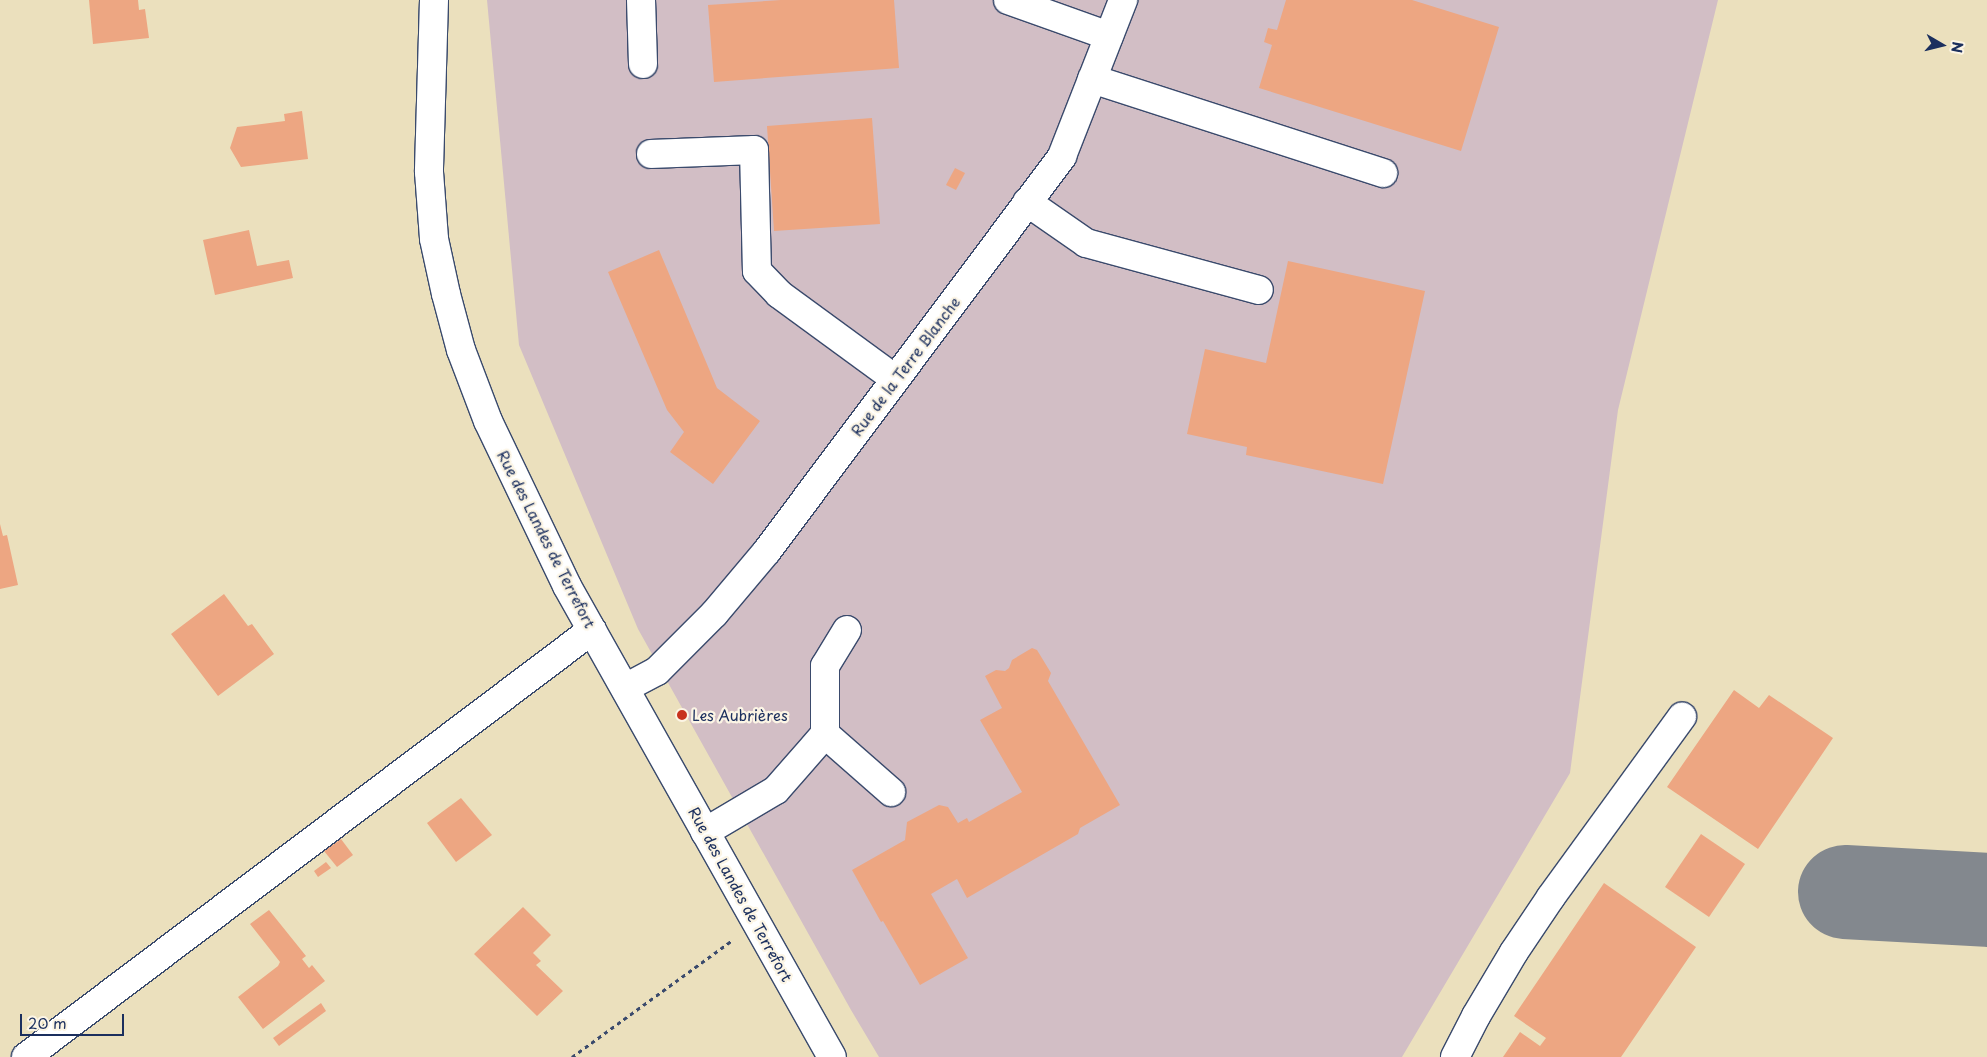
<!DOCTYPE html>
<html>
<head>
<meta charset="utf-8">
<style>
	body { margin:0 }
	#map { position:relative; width:1987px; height:1057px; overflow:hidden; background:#ebe0bd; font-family:"Playpen Sans",sans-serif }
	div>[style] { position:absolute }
	.industrial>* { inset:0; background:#d2bec5 }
	.taxiway>* { height:94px; margin:-47px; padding:0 47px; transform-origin:47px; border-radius:47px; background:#83888e }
	.building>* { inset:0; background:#eda682 }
	.path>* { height:3px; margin-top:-1.5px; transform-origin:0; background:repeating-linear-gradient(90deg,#3a4a6c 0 4px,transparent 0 8px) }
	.roads { filter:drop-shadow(1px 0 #3a4a6c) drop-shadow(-1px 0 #3a4a6c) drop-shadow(0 1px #3a4a6c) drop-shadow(0 -1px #3a4a6c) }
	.minor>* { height:28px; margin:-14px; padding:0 14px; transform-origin:14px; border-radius:14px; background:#fff }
	.dots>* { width:14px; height:14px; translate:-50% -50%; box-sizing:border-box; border:2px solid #fcf5e5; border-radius:50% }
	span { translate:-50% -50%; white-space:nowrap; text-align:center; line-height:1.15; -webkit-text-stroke:4.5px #fcf5e5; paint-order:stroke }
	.street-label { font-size:15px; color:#1b2f5e }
	.poi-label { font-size:15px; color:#1b2f5e }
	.left { translate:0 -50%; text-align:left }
	.north { position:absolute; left:1917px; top:20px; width:50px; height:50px; -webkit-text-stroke:4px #fcf5e5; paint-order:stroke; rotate:98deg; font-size:14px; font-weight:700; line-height:20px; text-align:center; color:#1b2f5e }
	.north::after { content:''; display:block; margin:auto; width:18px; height:22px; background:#1b2f5e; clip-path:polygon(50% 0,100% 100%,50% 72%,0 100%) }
	.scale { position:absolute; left:20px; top:1014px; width:104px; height:22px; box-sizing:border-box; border:2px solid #1b2f5e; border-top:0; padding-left:6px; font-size:15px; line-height:18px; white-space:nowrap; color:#1b2f5e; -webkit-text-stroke:4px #fcf5e5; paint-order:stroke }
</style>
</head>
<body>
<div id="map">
	<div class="industrial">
		<div style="clip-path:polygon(487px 0,1718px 0,1618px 410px,1570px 773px,1402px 1057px,879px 1057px,851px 1010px,638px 629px,519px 345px)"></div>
	</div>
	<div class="taxiway">
		<div style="left:1845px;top:892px;width:142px;rotate:3.2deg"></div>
	</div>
	<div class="building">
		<div style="clip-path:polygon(89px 0,138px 0,139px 10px,145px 9px,149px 38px,93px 44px)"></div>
		<div style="clip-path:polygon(781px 0,894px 0,899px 68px,714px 82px,708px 5px)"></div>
		<div style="clip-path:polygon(1286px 0,1412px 0,1499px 27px,1461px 151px,1259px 88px,1272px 45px,1264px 42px,1268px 28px,1277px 30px)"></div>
		<div style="clip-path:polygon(302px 111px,308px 159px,241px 167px,230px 148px,237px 127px,285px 121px,284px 114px)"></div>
		<div style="clip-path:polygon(872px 118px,880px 224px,774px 231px,767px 126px)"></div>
		<div style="clip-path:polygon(955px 168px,965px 173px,956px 190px,946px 185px)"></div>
		<div style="clip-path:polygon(249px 230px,257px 266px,289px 260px,293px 278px,215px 295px,203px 240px)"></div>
		<div style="clip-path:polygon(659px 250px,717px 388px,760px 421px,713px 484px,670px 452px,684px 432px,667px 410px,608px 272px)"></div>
		<div style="clip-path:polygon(1288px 261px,1425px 291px,1383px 484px,1246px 455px,1247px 447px,1187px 434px,1205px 349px,1266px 363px)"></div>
		<div style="clip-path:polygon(0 524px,3px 536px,7px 535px,18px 585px,0 589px)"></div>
		<div style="clip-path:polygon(224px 594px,248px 626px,252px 624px,274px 654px,218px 696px,171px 634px)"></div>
		<div style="clip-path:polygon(1032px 648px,1037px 650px,1051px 673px,1048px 681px,1120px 805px,1080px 828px,1078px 834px,967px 898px,957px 879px,931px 894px,968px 958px,920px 985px,883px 921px,881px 922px,852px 870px,905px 840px,907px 822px,939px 805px,948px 807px,958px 823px,967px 818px,969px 822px,1022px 792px,980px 720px,1002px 708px,985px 676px,996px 670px,1005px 671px,1009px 668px,1012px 660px)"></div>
		<div style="clip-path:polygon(1734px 690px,1759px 708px,1769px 695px,1833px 738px,1758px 849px,1667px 787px)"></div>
		<div style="clip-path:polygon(461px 798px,492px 835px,456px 862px,427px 823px)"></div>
		<div style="clip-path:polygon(1701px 834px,1745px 864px,1709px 917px,1665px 887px)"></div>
		<div style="clip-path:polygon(341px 839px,353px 855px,337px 867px,324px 851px)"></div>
		<div style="clip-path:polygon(326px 862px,331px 868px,318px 877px,314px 871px)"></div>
		<div style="clip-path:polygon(1604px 883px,1696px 947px,1621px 1057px,1503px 1057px,1520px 1032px,1540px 1046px,1546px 1038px,1514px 1016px)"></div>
		<div style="clip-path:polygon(523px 907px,551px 935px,533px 953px,541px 961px,536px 965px,563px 991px,537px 1016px,474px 954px)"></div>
		<div style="clip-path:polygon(269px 910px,306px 956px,302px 959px,309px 968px,312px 965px,325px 981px,263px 1029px,238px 997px,278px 966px,280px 962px,250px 924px)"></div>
		<div style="clip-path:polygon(321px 1003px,326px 1011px,279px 1046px,273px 1038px)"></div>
	</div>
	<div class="path">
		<div style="left:572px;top:1057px;width:197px;rotate:-36.1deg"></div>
	</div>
	<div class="roads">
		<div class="minor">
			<div style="left:434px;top:0;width:172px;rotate:91.7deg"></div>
			<div style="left:429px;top:172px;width:67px;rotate:85.7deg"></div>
			<div style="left:434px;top:239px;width:56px;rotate:77.7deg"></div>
			<div style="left:446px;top:294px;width:58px;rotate:75deg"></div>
			<div style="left:461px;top:350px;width:76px;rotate:69.2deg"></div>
			<div style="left:488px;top:421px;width:183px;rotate:64.4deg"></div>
			<div style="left:567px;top:586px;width:540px;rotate:60.64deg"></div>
			<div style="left:641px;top:0;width:64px;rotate:88.2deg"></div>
			<div style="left:1008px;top:0;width:107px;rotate:19.6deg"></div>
			<div style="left:1092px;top:79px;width:306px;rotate:17.9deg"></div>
			<div style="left:651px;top:154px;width:103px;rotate:-2.2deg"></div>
			<div style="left:754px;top:150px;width:121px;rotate:88.6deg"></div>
			<div style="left:757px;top:271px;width:32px;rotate:46deg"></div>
			<div style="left:779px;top:294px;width:144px;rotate:36.2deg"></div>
			<div style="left:1027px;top:202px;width:72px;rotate:34.8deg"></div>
			<div style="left:1086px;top:243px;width:179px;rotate:15.2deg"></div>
			<div style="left:625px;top:688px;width:36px;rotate:-28deg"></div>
			<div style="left:657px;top:671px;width:81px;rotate:-45deg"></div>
			<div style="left:714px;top:614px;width:82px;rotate:-49.9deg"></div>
			<div style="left:767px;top:551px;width:493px;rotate:-53.2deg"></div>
			<div style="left:1062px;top:156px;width:168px;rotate:-68.6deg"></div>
			<div style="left:825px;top:734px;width:68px;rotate:-90deg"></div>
			<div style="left:825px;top:666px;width:42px;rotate:-58.6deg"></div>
			<div style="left:705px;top:832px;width:82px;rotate:-30.6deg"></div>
			<div style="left:776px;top:790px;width:74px;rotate:-48.8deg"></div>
			<div style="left:825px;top:734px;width:88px;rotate:41.3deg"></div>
			<div style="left:26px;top:1057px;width:709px;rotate:-37.03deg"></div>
			<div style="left:1455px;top:1057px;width:46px;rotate:-62.9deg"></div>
			<div style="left:1476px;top:1016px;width:74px;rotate:-59.3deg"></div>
			<div style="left:1514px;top:952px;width:66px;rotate:-56.1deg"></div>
			<div style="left:1551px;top:897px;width:223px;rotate:-54deg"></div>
		</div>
	</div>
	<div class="dots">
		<div style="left:682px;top:715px;background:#c8321e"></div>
	</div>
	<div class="street-label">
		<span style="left:905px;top:366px;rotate:-53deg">Rue de la Terre Blanche</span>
		<span style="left:547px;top:539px;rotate:63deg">Rue des Landes de Terrefort</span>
		<span style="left:741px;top:894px;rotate:61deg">Rue des Landes de Terrefort</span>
	</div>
	<div class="poi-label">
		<span class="left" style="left:692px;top:715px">Les Aubrières</span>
	</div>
	<div class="north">N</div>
	<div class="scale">20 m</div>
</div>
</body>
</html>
